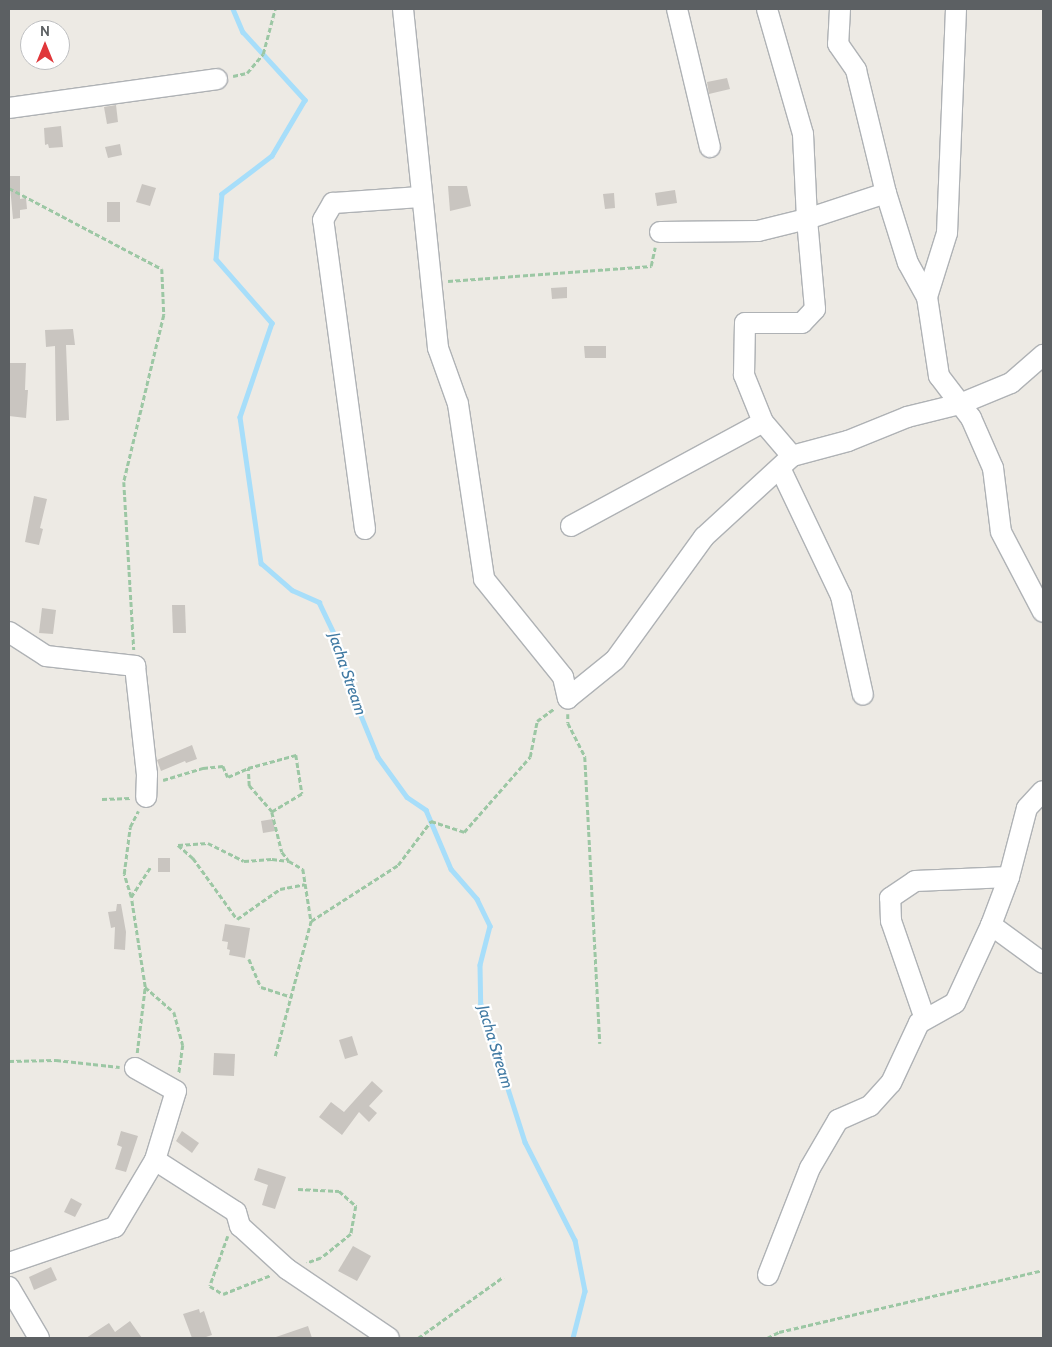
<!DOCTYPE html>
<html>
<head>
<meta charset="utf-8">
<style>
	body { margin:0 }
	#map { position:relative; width:1052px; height:1347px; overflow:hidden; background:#edeae4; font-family:Cabin,sans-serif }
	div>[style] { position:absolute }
	.stream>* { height:4.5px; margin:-2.25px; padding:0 2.25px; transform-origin:2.25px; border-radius:2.25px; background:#a7defa }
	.building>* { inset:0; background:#c9c5c0 }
	.path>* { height:2.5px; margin-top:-1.25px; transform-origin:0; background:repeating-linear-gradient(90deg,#9cc7a4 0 5px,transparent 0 7.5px) }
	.roads { filter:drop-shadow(1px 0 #afb2b5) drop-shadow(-1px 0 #afb2b5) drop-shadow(0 1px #afb2b5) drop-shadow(0 -1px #afb2b5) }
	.minor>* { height:20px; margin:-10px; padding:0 10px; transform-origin:10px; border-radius:10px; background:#fff }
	span { translate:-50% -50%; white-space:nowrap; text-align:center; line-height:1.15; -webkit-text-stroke:4.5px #fff; paint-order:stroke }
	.water-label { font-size:16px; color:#417aa3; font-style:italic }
	.frame { position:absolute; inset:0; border:10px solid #5c6063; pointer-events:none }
	.north { position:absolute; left:20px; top:20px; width:50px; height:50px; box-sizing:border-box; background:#fff; border:1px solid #bebfc1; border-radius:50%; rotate:0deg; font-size:14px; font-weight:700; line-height:20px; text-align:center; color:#5c6063 }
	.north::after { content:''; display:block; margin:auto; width:18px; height:22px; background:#e0373a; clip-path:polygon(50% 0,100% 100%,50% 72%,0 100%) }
</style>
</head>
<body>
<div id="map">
	<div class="stream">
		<div style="left:233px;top:9px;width:25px;rotate:67deg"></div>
		<div style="left:243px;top:32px;width:92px;rotate:47.6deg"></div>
		<div style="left:305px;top:100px;width:65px;rotate:120.5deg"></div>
		<div style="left:272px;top:156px;width:63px;rotate:142.8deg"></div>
		<div style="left:222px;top:194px;width:65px;rotate:95.3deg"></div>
		<div style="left:216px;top:259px;width:85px;rotate:48.8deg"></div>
		<div style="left:272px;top:323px;width:99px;rotate:108.8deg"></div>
		<div style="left:240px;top:417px;width:148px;rotate:81.8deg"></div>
		<div style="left:261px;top:563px;width:41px;rotate:41.1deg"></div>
		<div style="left:292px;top:590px;width:30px;rotate:24deg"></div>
		<div style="left:319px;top:602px;width:51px;rotate:64.4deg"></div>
		<div style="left:341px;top:648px;width:49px;rotate:76deg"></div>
		<div style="left:353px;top:696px;width:66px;rotate:67.7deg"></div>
		<div style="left:378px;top:757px;width:49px;rotate:54.1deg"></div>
		<div style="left:407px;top:797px;width:23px;rotate:34deg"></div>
		<div style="left:426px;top:810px;width:64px;rotate:67deg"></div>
		<div style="left:451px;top:869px;width:40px;rotate:49deg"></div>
		<div style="left:477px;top:899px;width:30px;rotate:64deg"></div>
		<div style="left:490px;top:926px;width:40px;rotate:104.4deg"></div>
		<div style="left:480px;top:965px;width:39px;rotate:89deg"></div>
		<div style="left:481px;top:1004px;width:145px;rotate:72.3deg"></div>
		<div style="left:525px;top:1142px;width:110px;rotate:63deg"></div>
		<div style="left:575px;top:1240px;width:52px;rotate:78.9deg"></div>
		<div style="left:585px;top:1291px;width:49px;rotate:104.3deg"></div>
	</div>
	<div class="building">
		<div style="clip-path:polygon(727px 78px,730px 89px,709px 94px,707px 82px)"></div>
		<div style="clip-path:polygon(116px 105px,118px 122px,107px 124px,104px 107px)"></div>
		<div style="clip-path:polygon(61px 126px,63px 147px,49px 148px,48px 144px,45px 145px,44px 128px)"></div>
		<div style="clip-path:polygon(120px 144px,122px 155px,108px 158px,105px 147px)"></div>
		<div style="clip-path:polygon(9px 176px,20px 176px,20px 199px,26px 198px,27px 209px,20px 210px,20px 218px,13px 219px)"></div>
		<div style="clip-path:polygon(142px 184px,156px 188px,150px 206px,136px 202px)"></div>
		<div style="clip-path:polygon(448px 186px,467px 186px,471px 206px,450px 211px)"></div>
		<div style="clip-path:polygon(675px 190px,677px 203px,657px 206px,655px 193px)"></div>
		<div style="clip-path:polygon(614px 193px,615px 208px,605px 209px,603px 194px)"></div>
		<div style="clip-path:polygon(107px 202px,120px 202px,120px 222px,107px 222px)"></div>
		<div style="clip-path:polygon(567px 287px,567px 298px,552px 299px,551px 288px)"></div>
		<div style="clip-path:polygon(73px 329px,75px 345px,66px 345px,69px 420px,56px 421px,55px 346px,46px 347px,45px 330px)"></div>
		<div style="clip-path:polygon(584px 346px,606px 346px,606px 358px,585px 358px)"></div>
		<div style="clip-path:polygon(9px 363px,26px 363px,25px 390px,28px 390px,26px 418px,9px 416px)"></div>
		<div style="clip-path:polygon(34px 496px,47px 499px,40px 528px,43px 529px,39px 545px,25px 542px)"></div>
		<div style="clip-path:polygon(172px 605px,185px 605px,186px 633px,173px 633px)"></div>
		<div style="clip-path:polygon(42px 608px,56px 610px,53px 634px,39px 633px)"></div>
		<div style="clip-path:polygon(192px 745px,197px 759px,186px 763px,185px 761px,161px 771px,157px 760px)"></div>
		<div style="clip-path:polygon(273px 819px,275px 831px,263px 833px,261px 821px)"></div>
		<div style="clip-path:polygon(158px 858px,170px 858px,170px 872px,158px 872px)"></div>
		<div style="clip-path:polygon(117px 904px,121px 904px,126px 932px,125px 950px,114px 949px,115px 927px,111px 928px,108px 912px,116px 911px)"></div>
		<div style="clip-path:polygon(225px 924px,250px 928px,245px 958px,229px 955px,230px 950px,227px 949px,228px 942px,222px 941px)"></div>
		<div style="clip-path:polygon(352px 1036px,358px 1055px,345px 1059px,339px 1040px)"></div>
		<div style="clip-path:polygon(214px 1053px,235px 1054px,234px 1076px,213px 1075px)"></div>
		<div style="clip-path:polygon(372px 1081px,383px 1091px,369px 1106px,377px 1113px,369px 1122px,359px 1112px,342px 1135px,319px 1117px,331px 1102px,344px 1112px)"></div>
		<div style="clip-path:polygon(121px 1131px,138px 1136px,126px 1172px,115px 1169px,122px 1147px,117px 1145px)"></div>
		<div style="clip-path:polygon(182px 1131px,199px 1143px,192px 1153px,176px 1141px)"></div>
		<div style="clip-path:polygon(258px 1168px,286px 1177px,275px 1209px,262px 1205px,268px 1185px,254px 1180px)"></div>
		<div style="clip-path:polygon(71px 1198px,82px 1204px,75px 1217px,64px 1212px)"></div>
		<div style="clip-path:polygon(353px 1246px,371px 1256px,357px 1281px,338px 1271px)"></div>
		<div style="clip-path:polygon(51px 1267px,57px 1280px,34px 1290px,29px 1277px)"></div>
		<div style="clip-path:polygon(199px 1309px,200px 1313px,204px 1311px,212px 1335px,203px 1338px,192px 1338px,183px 1314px)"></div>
		<div style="clip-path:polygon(130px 1321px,142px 1338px,86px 1338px,109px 1323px,115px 1332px)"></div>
		<div style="clip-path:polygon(308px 1326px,312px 1338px,277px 1338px,276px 1337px)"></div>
	</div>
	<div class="path">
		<div style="left:233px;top:76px;width:14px;rotate:-12deg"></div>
		<div style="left:247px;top:73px;width:25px;rotate:-50deg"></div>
		<div style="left:263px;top:54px;width:47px;rotate:-75.1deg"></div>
		<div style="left:9px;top:188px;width:173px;rotate:27.9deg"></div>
		<div style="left:162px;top:269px;width:46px;rotate:87.5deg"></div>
		<div style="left:164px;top:315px;width:172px;rotate:103.5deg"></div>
		<div style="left:124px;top:482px;width:168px;rotate:86.6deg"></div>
		<div style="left:448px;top:281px;width:204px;rotate:-4.2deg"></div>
		<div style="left:651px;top:266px;width:19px;rotate:-78deg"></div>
		<div style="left:568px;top:714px;width:9px;rotate:90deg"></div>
		<div style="left:568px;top:723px;width:38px;rotate:63deg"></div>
		<div style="left:585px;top:757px;width:287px;rotate:87deg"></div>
		<div style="left:163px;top:780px;width:42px;rotate:-16.7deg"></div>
		<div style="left:203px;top:768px;width:20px;rotate:-6deg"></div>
		<div style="left:223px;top:766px;width:12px;rotate:66deg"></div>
		<div style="left:228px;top:777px;width:22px;rotate:-24deg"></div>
		<div style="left:102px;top:799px;width:29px;rotate:-2deg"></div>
		<div style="left:272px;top:812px;width:35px;rotate:-131deg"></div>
		<div style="left:249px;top:786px;width:18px;rotate:-93deg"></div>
		<div style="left:248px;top:768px;width:50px;rotate:-15.2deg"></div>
		<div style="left:296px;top:755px;width:39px;rotate:81deg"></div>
		<div style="left:302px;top:794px;width:35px;rotate:149deg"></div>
		<div style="left:272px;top:812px;width:41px;rotate:76deg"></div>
		<div style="left:282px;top:852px;width:11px;rotate:52deg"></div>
		<div style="left:178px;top:845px;width:30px;rotate:-4deg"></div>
		<div style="left:208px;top:843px;width:40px;rotate:26.6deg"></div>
		<div style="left:244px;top:861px;width:28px;rotate:-4deg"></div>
		<div style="left:272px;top:859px;width:17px;rotate:7deg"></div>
		<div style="left:289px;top:861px;width:16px;rotate:30deg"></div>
		<div style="left:303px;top:869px;width:52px;rotate:81.1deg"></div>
		<div style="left:178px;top:845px;width:20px;rotate:41deg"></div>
		<div style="left:193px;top:858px;width:75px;rotate:54.2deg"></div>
		<div style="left:237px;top:919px;width:52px;rotate:-34.9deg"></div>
		<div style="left:280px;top:889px;width:25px;rotate:-11deg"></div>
		<div style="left:131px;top:897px;width:35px;rotate:-57deg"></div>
		<div style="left:249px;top:959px;width:30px;rotate:67deg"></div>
		<div style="left:261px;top:987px;width:33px;rotate:18deg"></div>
		<div style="left:145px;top:987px;width:38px;rotate:41deg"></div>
		<div style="left:174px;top:1012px;width:34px;rotate:75deg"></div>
		<div style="left:183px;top:1045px;width:28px;rotate:98deg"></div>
		<div style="left:137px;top:1053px;width:66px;rotate:-83.1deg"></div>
		<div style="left:145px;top:987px;width:91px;rotate:-98.8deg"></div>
		<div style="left:131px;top:897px;width:24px;rotate:-107deg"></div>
		<div style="left:124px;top:874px;width:47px;rotate:-82.7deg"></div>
		<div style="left:130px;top:827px;width:18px;rotate:-63deg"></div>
		<div style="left:275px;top:1056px;width:140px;rotate:-75.1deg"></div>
		<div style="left:311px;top:921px;width:103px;rotate:-32.8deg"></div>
		<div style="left:398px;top:865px;width:55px;rotate:-53.1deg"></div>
		<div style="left:431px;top:821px;width:35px;rotate:18deg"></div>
		<div style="left:464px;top:832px;width:100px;rotate:-48.7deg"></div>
		<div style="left:530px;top:757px;width:37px;rotate:-79deg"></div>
		<div style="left:537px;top:721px;width:22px;rotate:-36deg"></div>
		<div style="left:9px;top:1061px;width:47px;rotate:-1.2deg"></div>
		<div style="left:56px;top:1060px;width:64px;rotate:6.2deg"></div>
		<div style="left:298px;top:1189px;width:41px;rotate:2.8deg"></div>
		<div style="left:339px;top:1191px;width:23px;rotate:41deg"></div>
		<div style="left:356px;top:1206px;width:28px;rotate:100deg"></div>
		<div style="left:351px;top:1234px;width:38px;rotate:141deg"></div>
		<div style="left:321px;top:1258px;width:15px;rotate:160deg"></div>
		<div style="left:228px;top:1236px;width:53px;rotate:109.8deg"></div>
		<div style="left:210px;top:1286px;width:15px;rotate:32deg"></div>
		<div style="left:223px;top:1294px;width:52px;rotate:-21.6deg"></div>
		<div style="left:418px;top:1338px;width:105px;rotate:-35.7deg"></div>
		<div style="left:767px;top:1338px;width:13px;rotate:-27deg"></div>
		<div style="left:779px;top:1332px;width:271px;rotate:-13.2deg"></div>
	</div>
	<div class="roads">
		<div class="minor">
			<div style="left:403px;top:9px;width:341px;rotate:84.1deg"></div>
			<div style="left:438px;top:348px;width:59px;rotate:70.3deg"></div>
			<div style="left:458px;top:404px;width:177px;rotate:81.5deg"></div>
			<div style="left:484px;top:579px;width:126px;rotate:51.1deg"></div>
			<div style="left:563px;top:677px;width:22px;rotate:77deg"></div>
			<div style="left:568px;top:698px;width:60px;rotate:-39deg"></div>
			<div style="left:615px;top:660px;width:152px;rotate:-54.1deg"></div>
			<div style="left:704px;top:537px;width:120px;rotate:-42.6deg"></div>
			<div style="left:792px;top:456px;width:58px;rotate:-15deg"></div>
			<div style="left:848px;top:441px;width:64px;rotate:-22.1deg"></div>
			<div style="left:907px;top:417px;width:55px;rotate:-13.8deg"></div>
			<div style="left:960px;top:404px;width:55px;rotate:-22.4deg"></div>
			<div style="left:1011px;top:383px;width:43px;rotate:-41.2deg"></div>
			<div style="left:677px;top:9px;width:142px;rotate:76.6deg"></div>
			<div style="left:840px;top:9px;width:35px;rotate:93deg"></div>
			<div style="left:838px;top:44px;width:32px;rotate:55deg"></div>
			<div style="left:856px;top:70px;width:127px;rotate:76.3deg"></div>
			<div style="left:886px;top:193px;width:73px;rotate:72.6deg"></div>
			<div style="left:908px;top:263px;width:39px;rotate:61deg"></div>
			<div style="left:956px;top:9px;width:224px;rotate:92.3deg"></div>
			<div style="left:947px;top:233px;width:67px;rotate:107.4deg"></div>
			<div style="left:927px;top:297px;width:80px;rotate:81.4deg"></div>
			<div style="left:939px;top:376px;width:53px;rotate:52.7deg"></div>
			<div style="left:971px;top:418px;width:55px;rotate:66.3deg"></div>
			<div style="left:993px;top:468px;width:64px;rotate:82.9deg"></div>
			<div style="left:1001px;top:532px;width:90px;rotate:62.3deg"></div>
			<div style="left:9px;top:108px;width:210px;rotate:-7.9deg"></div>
			<div style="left:660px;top:232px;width:98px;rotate:-0.6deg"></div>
			<div style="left:758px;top:231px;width:50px;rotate:-13.8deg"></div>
			<div style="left:807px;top:219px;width:83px;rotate:-18.2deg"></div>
			<div style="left:763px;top:422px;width:51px;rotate:-112deg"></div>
			<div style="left:744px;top:375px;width:52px;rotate:-88.9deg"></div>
			<div style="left:745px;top:323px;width:57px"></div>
			<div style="left:802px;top:323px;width:19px;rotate:-47deg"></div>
			<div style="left:815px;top:309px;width:90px;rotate:-95.1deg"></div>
			<div style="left:807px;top:219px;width:85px;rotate:-92.7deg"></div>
			<div style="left:803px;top:134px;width:130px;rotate:-106.1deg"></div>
			<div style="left:780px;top:468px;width:142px;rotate:64.5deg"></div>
			<div style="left:841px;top:596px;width:101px;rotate:77.5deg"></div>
			<div style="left:571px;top:526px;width:218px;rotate:-28.4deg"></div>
			<div style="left:763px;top:422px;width:45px;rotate:49.5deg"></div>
			<div style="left:365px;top:529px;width:312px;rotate:-97.7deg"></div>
			<div style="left:323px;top:220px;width:20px;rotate:-60deg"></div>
			<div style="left:333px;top:203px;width:88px;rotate:-3.9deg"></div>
			<div style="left:9px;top:632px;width:44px;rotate:33deg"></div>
			<div style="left:46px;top:656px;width:90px;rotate:6.4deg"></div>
			<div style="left:135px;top:666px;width:109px;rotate:83.7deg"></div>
			<div style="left:147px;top:774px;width:23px;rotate:92deg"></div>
			<div style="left:991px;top:925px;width:64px;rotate:36.2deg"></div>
			<div style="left:925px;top:1019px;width:104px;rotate:-109.1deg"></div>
			<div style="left:891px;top:921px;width:23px;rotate:-92deg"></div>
			<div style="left:890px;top:898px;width:30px;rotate:-34deg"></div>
			<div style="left:915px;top:881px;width:94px;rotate:-2.4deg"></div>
			<div style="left:1009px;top:877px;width:71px;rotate:-75.4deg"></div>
			<div style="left:1027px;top:808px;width:23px;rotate:-47deg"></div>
			<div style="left:155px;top:1160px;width:96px;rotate:32.7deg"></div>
			<div style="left:236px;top:1212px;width:15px;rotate:74deg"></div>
			<div style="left:240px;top:1226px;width:64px;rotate:42.5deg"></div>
			<div style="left:287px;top:1269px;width:123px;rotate:34.1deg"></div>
			<div style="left:9px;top:1263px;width:112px;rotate:-18.8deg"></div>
			<div style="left:115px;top:1227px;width:78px;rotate:-59.2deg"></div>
			<div style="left:155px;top:1160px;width:72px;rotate:-73.1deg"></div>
			<div style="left:176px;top:1091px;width:47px;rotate:-150.7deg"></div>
			<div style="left:768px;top:1275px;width:115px;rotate:-68.6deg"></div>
			<div style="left:810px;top:1168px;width:56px;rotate:-59.7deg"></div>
			<div style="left:838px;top:1120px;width:35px;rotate:-24deg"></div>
			<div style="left:870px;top:1106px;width:31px;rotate:-48deg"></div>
			<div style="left:891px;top:1083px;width:66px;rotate:-65deg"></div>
			<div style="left:919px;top:1023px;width:41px;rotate:-29.1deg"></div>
			<div style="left:955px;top:1003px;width:86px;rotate:-65.2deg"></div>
			<div style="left:991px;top:925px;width:51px;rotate:-69.4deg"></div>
			<div style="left:9px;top:1287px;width:59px;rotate:59.5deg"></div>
		</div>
	</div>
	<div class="water-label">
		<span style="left:347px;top:674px;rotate:71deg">Jacha Stream</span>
		<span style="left:495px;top:1047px;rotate:73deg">Jacha Stream</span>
	</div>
	<div class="frame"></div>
	<div class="north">N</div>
</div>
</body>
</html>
